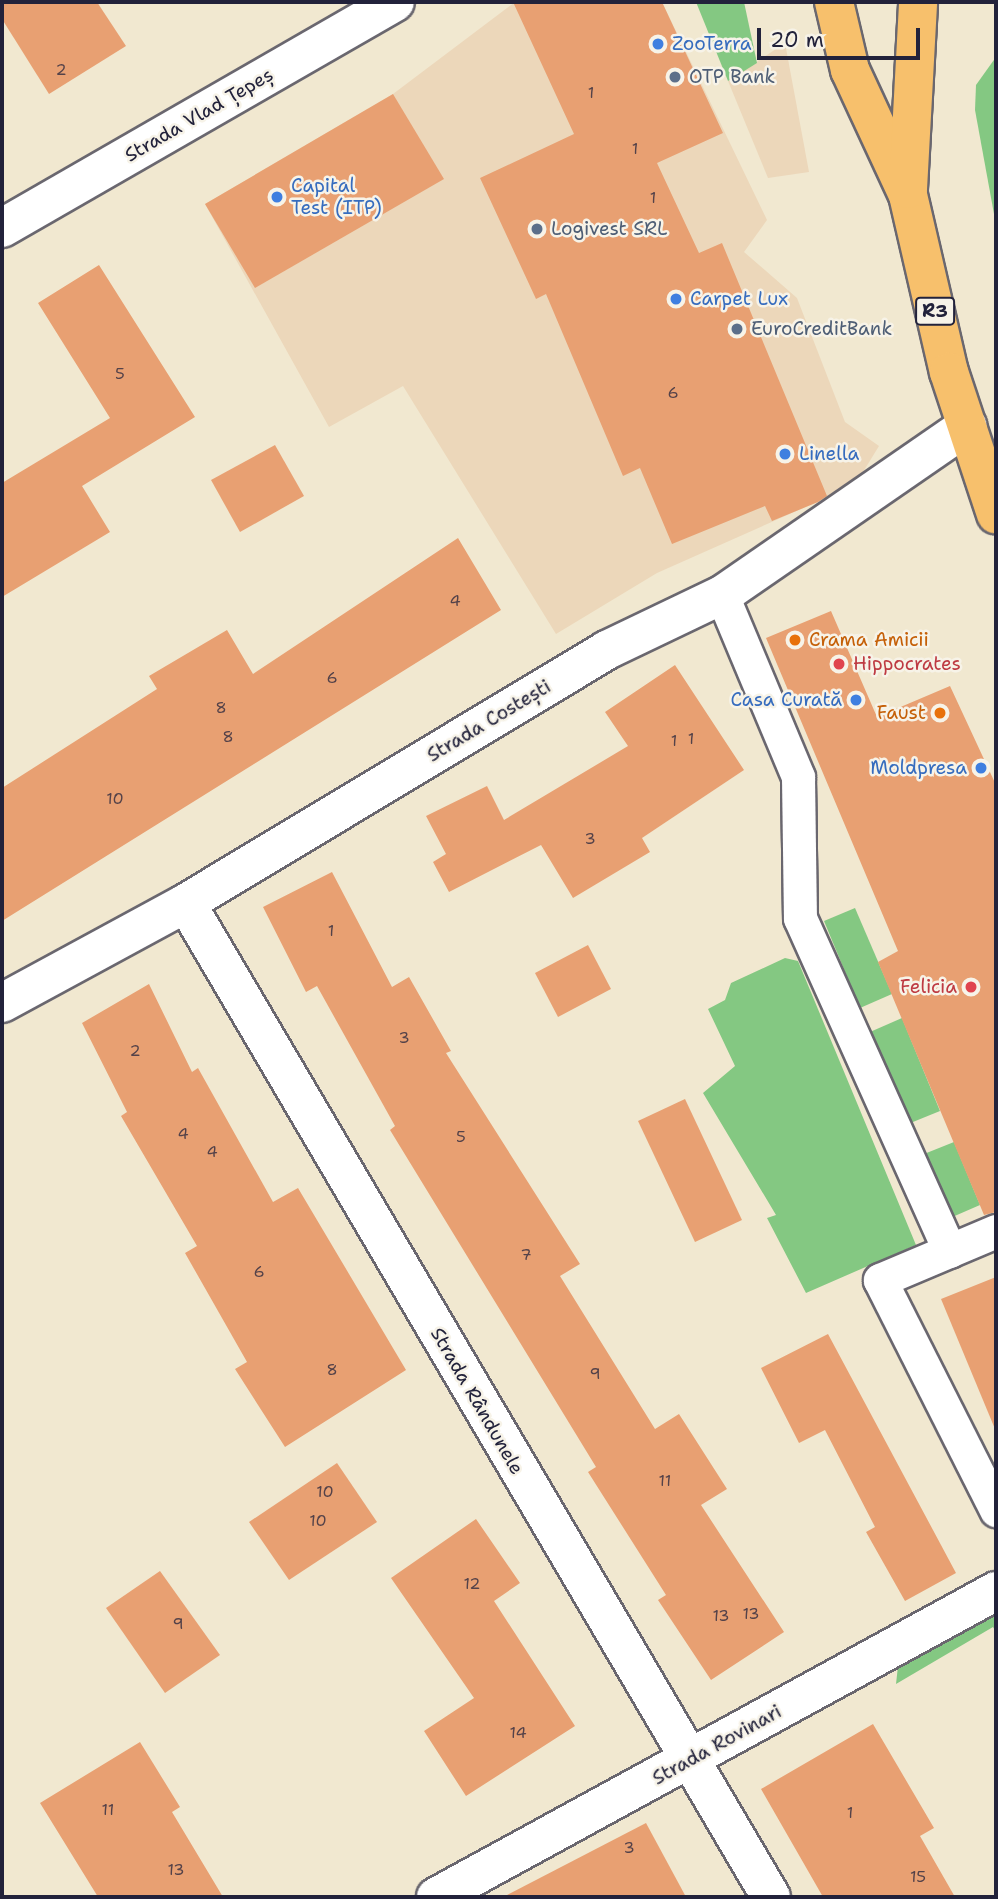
<!DOCTYPE html>
<html>
<head>
<meta charset="utf-8">
<style>
	body { margin:0 }
	#map { position:relative; width:998px; height:1899px; overflow:hidden; background:#f1e8d0; font-family:"Shantell Sans",sans-serif }
	div>[style] { position:absolute }
	.built>* { inset:0; background:#ecd7ba }
	.green>* { inset:0; background:#84c882 }
	.building>* { inset:0; background:#e8a072 }
	.roads { filter:drop-shadow(2px 0 #6a676f) drop-shadow(-2px 0 #6a676f) drop-shadow(0 2px #6a676f) drop-shadow(0 -2px #6a676f) }
	.service>* { height:33px; margin:-16.5px; padding:0 16.5px; transform-origin:16.5px; border-radius:16.5px; background:#fff }
	.minor>* { height:38px; margin:-19px; padding:0 19px; transform-origin:19px; border-radius:19px; background:#fff }
	.primary>* { height:38px; margin:-19px; padding:0 19px; transform-origin:19px; border-radius:19px; background:#f7c06c }
	.dots>* { width:19px; height:19px; translate:-50% -50%; box-sizing:border-box; border:4px solid #f7f3e8; border-radius:50% }
	span { translate:-50% -50%; white-space:nowrap; text-align:center; line-height:1.15; -webkit-text-stroke:5px #f7f3e8; paint-order:stroke }
	.number-label { font-size:16px; color:#544249 }
	.number-label span { -webkit-text-stroke-width:0 }
	.shield-label span { padding:2px 5px; background:#f7f3e8; border:2px solid; border-radius:5px; -webkit-text-stroke-width:0 }
	.shield-label { font-size:18px; color:#22223b; font-weight:700 }
	.shop-label { font-size:19px; color:#366cbe }
	.left { translate:0 -50%; text-align:left }
	.right { translate:-100% -50%; text-align:right }
	.service-label { font-size:19px; color:#4e5e75 }
	.street-label { font-size:19px; color:#22223b }
	.food-label { font-size:19px; color:#c56008 }
	.health-label { font-size:19px; color:#be3a42 }
	.frame { position:absolute; inset:0; border:4px solid #22223b; pointer-events:none }
	.scale { position:absolute; left:757px; top:28px; width:163px; height:32px; box-sizing:border-box; border:4px solid #22223b; border-top:0; padding-left:9px; font-size:21px; line-height:24px; white-space:nowrap; color:#22223b; -webkit-text-stroke:5px #f7f3e8; paint-order:stroke }
</style>
</head>
<body>
<div id="map">
	<div class="built">
		<div style="clip-path:polygon(515px 2px,662px 2px,767px 220px,744px 252px,797px 298px,845px 422px,879px 446px,855px 485px,657px 573px,556px 634px,403px 386px,329px 427px,205px 204px,393px 94px)"></div>
		<div style="clip-path:polygon(785px 43px,809px 172px,768px 178px,728px 81px)"></div>
	</div>
	<div class="green">
		<div style="clip-path:polygon(696px 2px,744px 2px,757px 63px,728px 81px)"></div>
		<div style="clip-path:polygon(996px 57px,996px 225px,975px 110px,976px 85px)"></div>
		<div style="clip-path:polygon(855px 908px,892px 994px,860px 1008px,824px 921px)"></div>
		<div style="clip-path:polygon(785px 958px,798px 961px,916px 1245px,806px 1293px,767px 1218px,776px 1215px,703px 1093px,735px 1066px,708px 1009px,725px 1000px,731px 983px)"></div>
		<div style="clip-path:polygon(902px 1018px,940px 1111px,908px 1124px,870px 1032px)"></div>
		<div style="clip-path:polygon(954px 1142px,980px 1205px,950px 1218px,924px 1154px)"></div>
		<div style="clip-path:polygon(996px 1612px,996px 1632px,993px 1627px,896px 1684px,898px 1666px)"></div>
	</div>
	<div class="building">
		<div style="clip-path:polygon(2px 2px,97px 2px,126px 46px,49px 94px,2px 19px)"></div>
		<div style="clip-path:polygon(513px 2px,662px 2px,723px 133px,657px 163px,699px 253px,722px 243px,827px 496px,818px 502px,772px 521px,765px 506px,672px 544px,640px 468px,623px 476px,546px 294px,536px 299px,480px 178px,574px 134px)"></div>
		<div style="clip-path:polygon(393px 94px,444px 179px,255px 288px,205px 204px)"></div>
		<div style="clip-path:polygon(99px 265px,195px 417px,82px 486px,110px 532px,2px 597px,2px 483px,110px 418px,38px 303px)"></div>
		<div style="clip-path:polygon(275px 445px,304px 496px,240px 532px,211px 480px)"></div>
		<div style="clip-path:polygon(458px 538px,501px 610px,2px 921px,2px 788px,157px 689px,149px 676px,227px 630px,253px 674px)"></div>
		<div style="clip-path:polygon(831px 611px,877px 717px,950px 686px,996px 785px,996px 1212px,984px 1215px,878px 962px,898px 951px,766px 638px)"></div>
		<div style="clip-path:polygon(675px 665px,744px 770px,642px 838px,650px 852px,573px 898px,541px 845px,449px 892px,433px 862px,446px 854px,426px 816px,487px 786px,504px 820px,628px 746px,605px 712px)"></div>
		<div style="clip-path:polygon(332px 872px,392px 987px,409px 977px,451px 1051px,446px 1053px,580px 1264px,560px 1276px,655px 1429px,679px 1414px,727px 1489px,701px 1505px,784px 1632px,711px 1680px,658px 1600px,666px 1595px,588px 1472px,596px 1467px,390px 1130px,395px 1126px,317px 986px,306px 992px,263px 907px)"></div>
		<div style="clip-path:polygon(588px 945px,611px 989px,558px 1017px,535px 973px)"></div>
		<div style="clip-path:polygon(149px 984px,192px 1072px,198px 1068px,273px 1202px,298px 1188px,406px 1370px,285px 1447px,235px 1369px,247px 1362px,185px 1253px,197px 1246px,121px 1116px,127px 1112px,82px 1023px)"></div>
		<div style="clip-path:polygon(685px 1099px,742px 1220px,695px 1242px,638px 1121px)"></div>
		<div style="clip-path:polygon(996px 1277px,996px 1429px,995px 1429px,941px 1299px)"></div>
		<div style="clip-path:polygon(828px 1334px,956px 1573px,905px 1601px,866px 1532px,875px 1527px,825px 1430px,799px 1443px,761px 1368px)"></div>
		<div style="clip-path:polygon(337px 1463px,377px 1522px,289px 1580px,249px 1522px)"></div>
		<div style="clip-path:polygon(476px 1519px,520px 1583px,494px 1601px,575px 1726px,466px 1796px,424px 1731px,474px 1698px,391px 1578px)"></div>
		<div style="clip-path:polygon(160px 1571px,220px 1655px,165px 1693px,106px 1608px)"></div>
		<div style="clip-path:polygon(873px 1724px,934px 1828px,920px 1836px,955px 1897px,823px 1897px,761px 1789px)"></div>
		<div style="clip-path:polygon(140px 1742px,180px 1807px,172px 1812px,223px 1897px,98px 1897px,40px 1803px)"></div>
		<div style="clip-path:polygon(646px 1823px,686px 1897px,503px 1897px)"></div>
	</div>
	<div class="roads">
		<div class="service">
			<div style="left:722px;top:595px;width:197px;rotate:67.3deg"></div>
			<div style="left:798px;top:777px;width:141px;rotate:89.2deg"></div>
			<div style="left:800px;top:918px;width:365px;rotate:65.8deg"></div>
			<div style="left:996px;top:1231px;width:126px;rotate:157.1deg"></div>
			<div style="left:880px;top:1280px;width:258px;rotate:63.2deg"></div>
		</div>
		<div class="minor">
			<div style="left:2px;top:228px;width:453px;rotate:-29.9deg"></div>
			<div style="left:186px;top:903px;width:1153px;rotate:59.52deg"></div>
			<div style="left:2px;top:1003px;width:209px;rotate:-28.5deg"></div>
			<div style="left:186px;top:903px;width:491px;rotate:-31deg"></div>
			<div style="left:607px;top:650px;width:127px;rotate:-25.6deg"></div>
			<div style="left:722px;top:595px;width:298px;rotate:-34.6deg"></div>
			<div style="left:436px;top:1897px;width:638px;rotate:-28.65deg"></div>
		</div>
		<div class="primary">
			<div style="left:834px;top:2px;width:70px;rotate:76.8deg"></div>
			<div style="left:850px;top:70px;width:138px;rotate:65.1deg"></div>
			<div style="left:908px;top:195px;width:182px;rotate:77deg"></div>
			<div style="left:949px;top:372px;width:150px;rotate:71.7deg"></div>
			<div style="left:908px;top:189px;width:187px;rotate:-86.9deg"></div>
		</div>
	</div>
	<div class="dots">
		<div style="left:658px;top:44px;background:#3f7fe0"></div>
		<div style="left:675px;top:77px;background:#5c6f8a"></div>
		<div style="left:277px;top:197px;background:#3f7fe0"></div>
		<div style="left:537px;top:229px;background:#5c6f8a"></div>
		<div style="left:676px;top:299px;background:#3f7fe0"></div>
		<div style="left:737px;top:329px;background:#5c6f8a"></div>
		<div style="left:785px;top:454px;background:#3f7fe0"></div>
		<div style="left:795px;top:640px;background:#e8710a"></div>
		<div style="left:839px;top:664px;background:#e0444e"></div>
		<div style="left:856px;top:700px;background:#3f7fe0"></div>
		<div style="left:940px;top:713px;background:#e8710a"></div>
		<div style="left:981px;top:768px;background:#3f7fe0"></div>
		<div style="left:971px;top:987px;background:#e0444e"></div>
	</div>
	<div class="number-label">
		<span style="left:61px;top:70px">2</span>
		<span style="left:591px;top:93px">1</span>
		<span style="left:635px;top:149px">1</span>
		<span style="left:653px;top:198px">1</span>
		<span style="left:120px;top:374px">5</span>
		<span style="left:673px;top:393px">6</span>
		<span style="left:455px;top:601px">4</span>
		<span style="left:332px;top:678px">6</span>
		<span style="left:221px;top:708px">8</span>
		<span style="left:228px;top:737px">8</span>
		<span style="left:691px;top:739px">1</span>
		<span style="left:674px;top:741px">1</span>
		<span style="left:115px;top:799px">10</span>
		<span style="left:590px;top:839px">3</span>
		<span style="left:331px;top:931px">1</span>
		<span style="left:404px;top:1038px">3</span>
		<span style="left:135px;top:1051px">2</span>
		<span style="left:183px;top:1134px">4</span>
		<span style="left:461px;top:1137px">5</span>
		<span style="left:212px;top:1152px">4</span>
		<span style="left:526px;top:1255px">7</span>
		<span style="left:259px;top:1272px">6</span>
		<span style="left:332px;top:1370px">8</span>
		<span style="left:595px;top:1374px">9</span>
		<span style="left:665px;top:1481px">11</span>
		<span style="left:325px;top:1492px">10</span>
		<span style="left:318px;top:1521px">10</span>
		<span style="left:472px;top:1584px">12</span>
		<span style="left:751px;top:1614px">13</span>
		<span style="left:721px;top:1616px">13</span>
		<span style="left:178px;top:1624px">9</span>
		<span style="left:518px;top:1733px">14</span>
		<span style="left:108px;top:1810px">11</span>
		<span style="left:850px;top:1813px">1</span>
		<span style="left:629px;top:1848px">3</span>
		<span style="left:176px;top:1870px">13</span>
		<span style="left:918px;top:1877px">15</span>
	</div>
	<div class="shield-label">
		<span style="left:935px;top:311px">R3</span>
	</div>
	<div class="shop-label">
		<span class="left" style="left:672px;top:44px">ZooTerra</span>
		<span class="left" style="left:291px;top:197px">Capital<br>Test (ITP)</span>
		<span class="left" style="left:690px;top:299px">Carpet Lux</span>
		<span class="left" style="left:799px;top:454px">Linella</span>
		<span class="right" style="left:842px;top:700px">Casa Curată</span>
		<span class="right" style="left:967px;top:768px">Moldpresa</span>
	</div>
	<div class="service-label">
		<span class="left" style="left:689px;top:77px">OTP Bank</span>
		<span class="left" style="left:551px;top:229px">Logivest SRL</span>
		<span class="left" style="left:751px;top:329px">EuroCreditBank</span>
	</div>
	<div class="street-label">
		<span style="left:199px;top:115px;rotate:-30deg">Strada Vlad Țepeș</span>
		<span style="left:489px;top:721px;rotate:-31deg">Strada Costești</span>
		<span style="left:477px;top:1401px;rotate:60deg">Strada Rândunele</span>
		<span style="left:717px;top:1745px;rotate:-29deg">Strada Rovinari</span>
	</div>
	<div class="food-label">
		<span class="left" style="left:809px;top:640px">Crama Amicii</span>
		<span class="right" style="left:926px;top:713px">Faust</span>
	</div>
	<div class="health-label">
		<span class="left" style="left:853px;top:664px">Hippocrates</span>
		<span class="right" style="left:957px;top:987px">Felicia</span>
	</div>
	<div class="frame"></div>
	<div class="scale">20 m</div>
</div>
</body>
</html>
